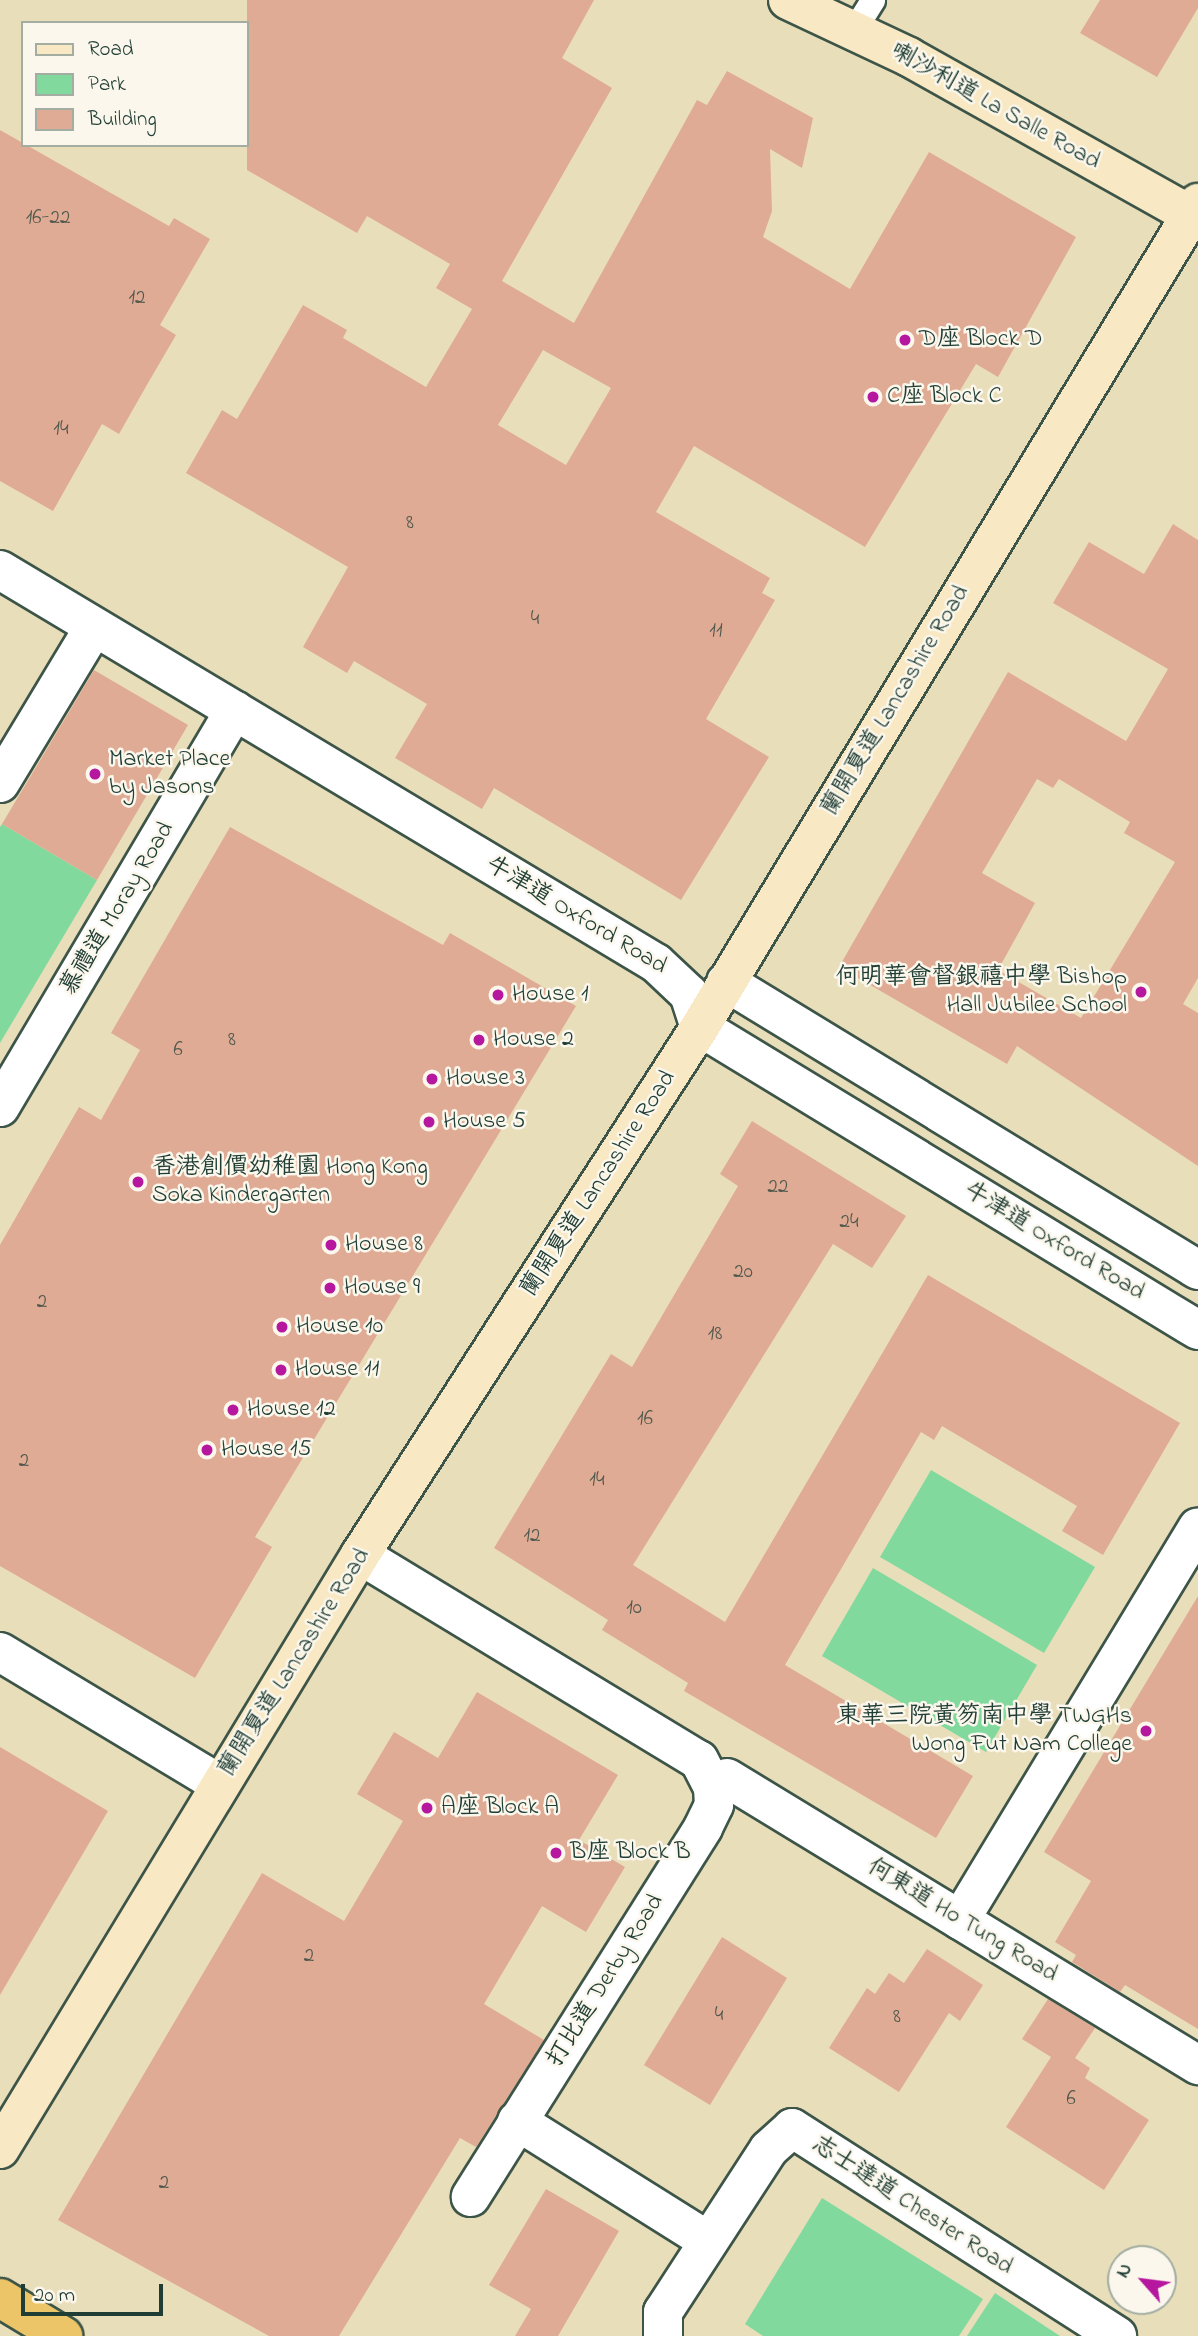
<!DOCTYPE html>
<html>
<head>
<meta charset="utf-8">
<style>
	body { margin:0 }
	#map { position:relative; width:1198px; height:2336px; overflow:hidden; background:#e9deba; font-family:"Indie Flower","LXGW WenKai TC",sans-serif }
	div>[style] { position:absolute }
	.green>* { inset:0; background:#82d99e }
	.building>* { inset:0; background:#e0ab95 }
	.roads { filter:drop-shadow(2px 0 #3d5548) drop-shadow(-2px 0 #3d5548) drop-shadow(0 2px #3d5548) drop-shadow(0 -2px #3d5548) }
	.lane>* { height:24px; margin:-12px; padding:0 12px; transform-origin:12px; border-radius:12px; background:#fff }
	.street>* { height:38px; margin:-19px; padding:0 19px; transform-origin:19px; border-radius:19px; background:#fff }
	.secondary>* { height:38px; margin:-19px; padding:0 19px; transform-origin:19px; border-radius:19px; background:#f8e8c3 }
	.highway>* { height:38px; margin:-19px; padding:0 19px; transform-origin:19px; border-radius:19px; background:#edc569 }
	.dots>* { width:19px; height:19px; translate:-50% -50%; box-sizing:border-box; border:4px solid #fbf7ec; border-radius:50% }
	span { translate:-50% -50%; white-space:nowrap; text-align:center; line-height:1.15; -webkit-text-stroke:5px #fbf7ec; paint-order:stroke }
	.number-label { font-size:21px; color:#4f584c }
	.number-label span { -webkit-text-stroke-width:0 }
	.street-label { font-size:24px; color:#1f3d34 }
	.poi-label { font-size:24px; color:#1f3d34 }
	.left { translate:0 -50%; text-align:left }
	.right { translate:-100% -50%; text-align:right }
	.legend { position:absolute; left:21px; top:21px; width:228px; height:126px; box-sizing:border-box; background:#fbf7ec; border:2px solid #a3ada2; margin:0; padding:9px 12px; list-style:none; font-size:21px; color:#1f3d34 }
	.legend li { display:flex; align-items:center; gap:14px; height:35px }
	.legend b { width:35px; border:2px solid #a3ada2 }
	.north { position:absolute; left:1107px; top:2245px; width:70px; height:70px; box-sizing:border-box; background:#fbf7ec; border:2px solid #a3ada2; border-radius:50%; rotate:298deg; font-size:19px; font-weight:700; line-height:28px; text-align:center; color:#1f3d34 }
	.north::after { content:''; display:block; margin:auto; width:24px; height:32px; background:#b5179e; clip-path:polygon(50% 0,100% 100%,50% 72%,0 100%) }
	.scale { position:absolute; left:21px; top:2284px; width:142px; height:32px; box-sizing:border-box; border:4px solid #1f3d34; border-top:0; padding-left:9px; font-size:21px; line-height:24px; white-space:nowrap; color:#1f3d34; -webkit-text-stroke:5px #fbf7ec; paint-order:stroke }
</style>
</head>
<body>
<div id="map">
	<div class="green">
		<div style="clip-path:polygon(2px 824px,97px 880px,0 1043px,0 827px)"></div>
		<div style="clip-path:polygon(931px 1470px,1095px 1567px,1044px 1653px,880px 1557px)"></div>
		<div style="clip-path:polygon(873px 1568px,1037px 1665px,986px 1752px,822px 1656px)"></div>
		<div style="clip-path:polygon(822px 2198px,983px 2299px,959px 2336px,763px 2336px,745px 2324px)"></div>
		<div style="clip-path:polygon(995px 2293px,1060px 2336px,967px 2336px)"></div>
	</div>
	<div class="building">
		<div style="clip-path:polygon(evenodd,247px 0,594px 0,562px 58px,612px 88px,502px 281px,574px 323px,697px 100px,707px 105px,727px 71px,813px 118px,802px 168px,770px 149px,772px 211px,763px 237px,850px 289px,929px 152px,1076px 237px,998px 377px,976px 364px,865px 547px,694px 446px,656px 512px,770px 578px,762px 593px,775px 600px,706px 719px,769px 757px,681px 900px,494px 788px,482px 809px,395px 758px,427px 704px,354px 661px,347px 673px,303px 647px,348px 567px,186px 473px,222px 410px,237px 419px,303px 305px,347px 330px,343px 338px,426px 387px,472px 309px,436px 288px,450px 264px,367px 216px,357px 233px,247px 170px,247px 0,543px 350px,611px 388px,566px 465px,498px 425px,543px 350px)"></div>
		<div style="clip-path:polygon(1100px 0,1198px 0,1198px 8px,1157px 77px,1080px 33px)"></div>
		<div style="clip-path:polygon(0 130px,169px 226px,174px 218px,210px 239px,160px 325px,176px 335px,148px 383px,119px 434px,102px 424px,53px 511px,0 481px)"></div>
		<div style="clip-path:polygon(evenodd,1173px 524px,1198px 540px,1198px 978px,1183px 1004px,1198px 1013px,1198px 1166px,1017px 1046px,1007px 1064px,839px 967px,1008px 672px,1126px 741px,1168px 669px,1053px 603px,1089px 542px,1144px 574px,1173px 524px,1037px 779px,1053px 788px,1059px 779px,1130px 822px,1124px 833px,1175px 862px,1081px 1018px,998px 970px,1035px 903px,982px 873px,1037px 779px)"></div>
		<div style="clip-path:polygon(94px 670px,188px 725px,97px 880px,2px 824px)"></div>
		<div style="clip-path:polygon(230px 827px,443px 945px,450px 933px,576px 1006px,255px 1537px,272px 1547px,195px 1678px,0 1566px,0 1245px,79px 1107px,101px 1120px,140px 1050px,111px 1033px)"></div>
		<div style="clip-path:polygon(752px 1121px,906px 1216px,872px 1268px,833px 1244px,633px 1565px,725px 1622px,928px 1275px,1180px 1423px,1103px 1555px,1062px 1531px,1077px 1506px,942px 1426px,934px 1440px,921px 1432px,785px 1665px,973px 1776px,936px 1838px,684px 1691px,688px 1683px,602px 1630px,608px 1620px,494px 1548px,611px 1354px,632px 1367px,738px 1186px,720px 1174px)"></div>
		<div style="clip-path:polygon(1198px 1596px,1198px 2029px,1125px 1985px,1120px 1992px,1072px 1962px,1076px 1955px,1055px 1942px,1091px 1881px,1044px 1852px)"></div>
		<div style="clip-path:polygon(477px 1692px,618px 1775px,579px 1840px,625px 1867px,586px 1932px,542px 1906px,484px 2004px,544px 2040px,476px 2147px,460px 2138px,339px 2336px,269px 2336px,58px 2220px,262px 1873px,344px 1921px,403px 1821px,357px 1794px,394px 1732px,438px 1758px)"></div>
		<div style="clip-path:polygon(0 1747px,108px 1811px,0 1995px)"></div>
		<div style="clip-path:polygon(722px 1937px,787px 1978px,710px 2105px,644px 2065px)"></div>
		<div style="clip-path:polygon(927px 1949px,983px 1985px,960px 2021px,949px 2013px,899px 2092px,829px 2048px,867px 1988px,875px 1994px,889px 1973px,904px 1983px)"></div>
		<div style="clip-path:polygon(1048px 1999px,1095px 2028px,1075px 2058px,1090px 2068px,1085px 2078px,1149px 2120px,1104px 2190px,1006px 2127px,1051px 2057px,1022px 2039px)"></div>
		<div style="clip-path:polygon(546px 2189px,619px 2231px,558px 2336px,515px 2336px,531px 2309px,489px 2285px)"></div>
	</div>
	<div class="roads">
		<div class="lane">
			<div style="left:854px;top:31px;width:36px;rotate:-58deg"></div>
		</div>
		<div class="street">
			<div style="left:0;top:570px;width:765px;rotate:30.93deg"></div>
			<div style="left:656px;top:963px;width:45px;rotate:43.2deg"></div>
			<div style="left:689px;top:994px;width:35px;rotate:72deg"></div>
			<div style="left:700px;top:1027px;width:583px;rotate:31.32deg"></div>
			<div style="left:0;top:783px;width:182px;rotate:-58.9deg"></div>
			<div style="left:726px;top:982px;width:553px;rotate:31.39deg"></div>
			<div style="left:0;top:1107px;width:461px;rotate:-59.4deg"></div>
			<div style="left:360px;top:1555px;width:396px;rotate:31.2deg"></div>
			<div style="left:699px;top:1760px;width:30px;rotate:63deg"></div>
			<div style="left:713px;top:1787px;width:18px;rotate:87deg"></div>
			<div style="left:714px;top:1805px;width:25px;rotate:116deg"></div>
			<div style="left:703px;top:1828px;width:436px;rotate:122.2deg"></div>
			<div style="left:0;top:1652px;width:257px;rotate:31deg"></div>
			<div style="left:727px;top:1778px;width:552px;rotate:31.36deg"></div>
			<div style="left:960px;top:1920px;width:459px;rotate:-58.8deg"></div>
			<div style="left:517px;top:2121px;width:226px;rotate:32.1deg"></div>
			<div style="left:663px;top:2336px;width:24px;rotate:-90deg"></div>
			<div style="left:663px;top:2312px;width:194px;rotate:-57deg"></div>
			<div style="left:769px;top:2149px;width:31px;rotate:-42deg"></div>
			<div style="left:792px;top:2128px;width:386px;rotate:32.6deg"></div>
		</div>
		<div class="secondary">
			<div style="left:788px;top:0;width:134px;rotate:25.2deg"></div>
			<div style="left:909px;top:57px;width:331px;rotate:29.3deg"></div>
			<div style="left:0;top:2149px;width:695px;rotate:-58.78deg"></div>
			<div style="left:360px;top:1555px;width:628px;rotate:-57.22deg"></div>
			<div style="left:700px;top:1027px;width:963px;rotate:-58.85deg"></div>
		</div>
		<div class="highway">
			<div style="left:0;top:2298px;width:74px;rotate:31.1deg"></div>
		</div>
	</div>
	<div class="dots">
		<div style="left:905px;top:340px;background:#b5179e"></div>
		<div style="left:873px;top:397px;background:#b5179e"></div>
		<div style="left:95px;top:774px;background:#b5179e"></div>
		<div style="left:1141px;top:992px;background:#b5179e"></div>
		<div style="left:498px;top:995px;background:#b5179e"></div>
		<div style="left:479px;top:1040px;background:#b5179e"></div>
		<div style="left:432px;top:1079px;background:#b5179e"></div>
		<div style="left:429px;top:1122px;background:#b5179e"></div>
		<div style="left:138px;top:1182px;background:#b5179e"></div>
		<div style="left:331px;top:1245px;background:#b5179e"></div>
		<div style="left:330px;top:1288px;background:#b5179e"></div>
		<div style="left:282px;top:1327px;background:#b5179e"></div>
		<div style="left:281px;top:1370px;background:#b5179e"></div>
		<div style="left:233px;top:1410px;background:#b5179e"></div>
		<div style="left:207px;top:1450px;background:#b5179e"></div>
		<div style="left:1146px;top:1731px;background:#b5179e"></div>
		<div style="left:427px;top:1808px;background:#b5179e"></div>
		<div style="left:556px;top:1853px;background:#b5179e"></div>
	</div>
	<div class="number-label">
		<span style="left:48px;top:218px">16-22</span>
		<span style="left:137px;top:298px">12</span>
		<span style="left:61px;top:429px">14</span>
		<span style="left:410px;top:523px">8</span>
		<span style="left:535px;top:619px">4</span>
		<span style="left:716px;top:631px">11</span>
		<span style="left:232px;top:1040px">8</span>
		<span style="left:178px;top:1050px">6</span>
		<span style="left:778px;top:1187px">22</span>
		<span style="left:849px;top:1222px">24</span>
		<span style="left:743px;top:1272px">20</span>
		<span style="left:42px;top:1302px">2</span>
		<span style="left:715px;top:1334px">18</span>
		<span style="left:645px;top:1419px">16</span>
		<span style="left:24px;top:1461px">2</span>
		<span style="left:597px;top:1480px">14</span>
		<span style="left:532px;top:1536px">12</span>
		<span style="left:634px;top:1608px">10</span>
		<span style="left:309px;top:1956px">2</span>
		<span style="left:719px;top:2015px">4</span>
		<span style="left:897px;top:2017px">8</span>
		<span style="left:1071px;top:2099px">6</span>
		<span style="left:164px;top:2183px">2</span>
	</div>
	<div class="street-label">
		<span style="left:995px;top:107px;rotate:29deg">喇沙利道 La Salle Road</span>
		<span style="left:896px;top:701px;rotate:-59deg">蘭開夏道 Lancashire Road</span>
		<span style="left:118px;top:909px;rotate:-59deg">慕禮道 Moray Road</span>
		<span style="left:576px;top:916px;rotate:31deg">牛津道 Oxford Road</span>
		<span style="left:599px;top:1184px;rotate:-57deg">蘭開夏道 Lancashire Road</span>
		<span style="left:1054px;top:1242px;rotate:31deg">牛津道 Oxford Road</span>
		<span style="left:295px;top:1663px;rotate:-58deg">蘭開夏道 Lancashire Road</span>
		<span style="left:962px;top:1921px;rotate:31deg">何東道 Ho Tung Road</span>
		<span style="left:606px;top:1981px;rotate:-58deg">打比道 Derby Road</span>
		<span style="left:912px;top:2206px;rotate:33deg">志士達道 Chester Road</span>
	</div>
	<div class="poi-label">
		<span class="left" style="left:919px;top:340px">D座 Block D</span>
		<span class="left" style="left:887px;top:397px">C座 Block C</span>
		<span class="left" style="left:109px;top:774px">Market Place<br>by Jasons</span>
		<span class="right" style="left:1127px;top:992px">何明華會督銀禧中學 Bishop<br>Hall Jubilee School</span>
		<span class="left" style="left:512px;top:995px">House 1</span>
		<span class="left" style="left:493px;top:1040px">House 2</span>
		<span class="left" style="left:446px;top:1079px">House 3</span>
		<span class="left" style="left:443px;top:1122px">House 5</span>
		<span class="left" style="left:152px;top:1182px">香港創價幼稚園 Hong Kong<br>Soka Kindergarten</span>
		<span class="left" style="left:345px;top:1245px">House 8</span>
		<span class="left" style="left:344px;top:1288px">House 9</span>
		<span class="left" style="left:296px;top:1327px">House 10</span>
		<span class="left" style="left:295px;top:1370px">House 11</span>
		<span class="left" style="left:247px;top:1410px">House 12</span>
		<span class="left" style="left:221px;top:1450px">House 15</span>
		<span class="right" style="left:1132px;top:1731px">東華三院黃笏南中學 TWGHs<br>Wong Fut Nam College</span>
		<span class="left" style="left:441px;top:1808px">A座 Block A</span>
		<span class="left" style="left:570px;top:1853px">B座 Block B</span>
	</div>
	<ul class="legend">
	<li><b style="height:9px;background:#f8e8c3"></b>Road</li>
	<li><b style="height:19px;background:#82d99e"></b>Park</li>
	<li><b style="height:19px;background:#e0ab95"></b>Building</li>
	</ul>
	<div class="north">N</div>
	<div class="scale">20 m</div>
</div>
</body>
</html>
